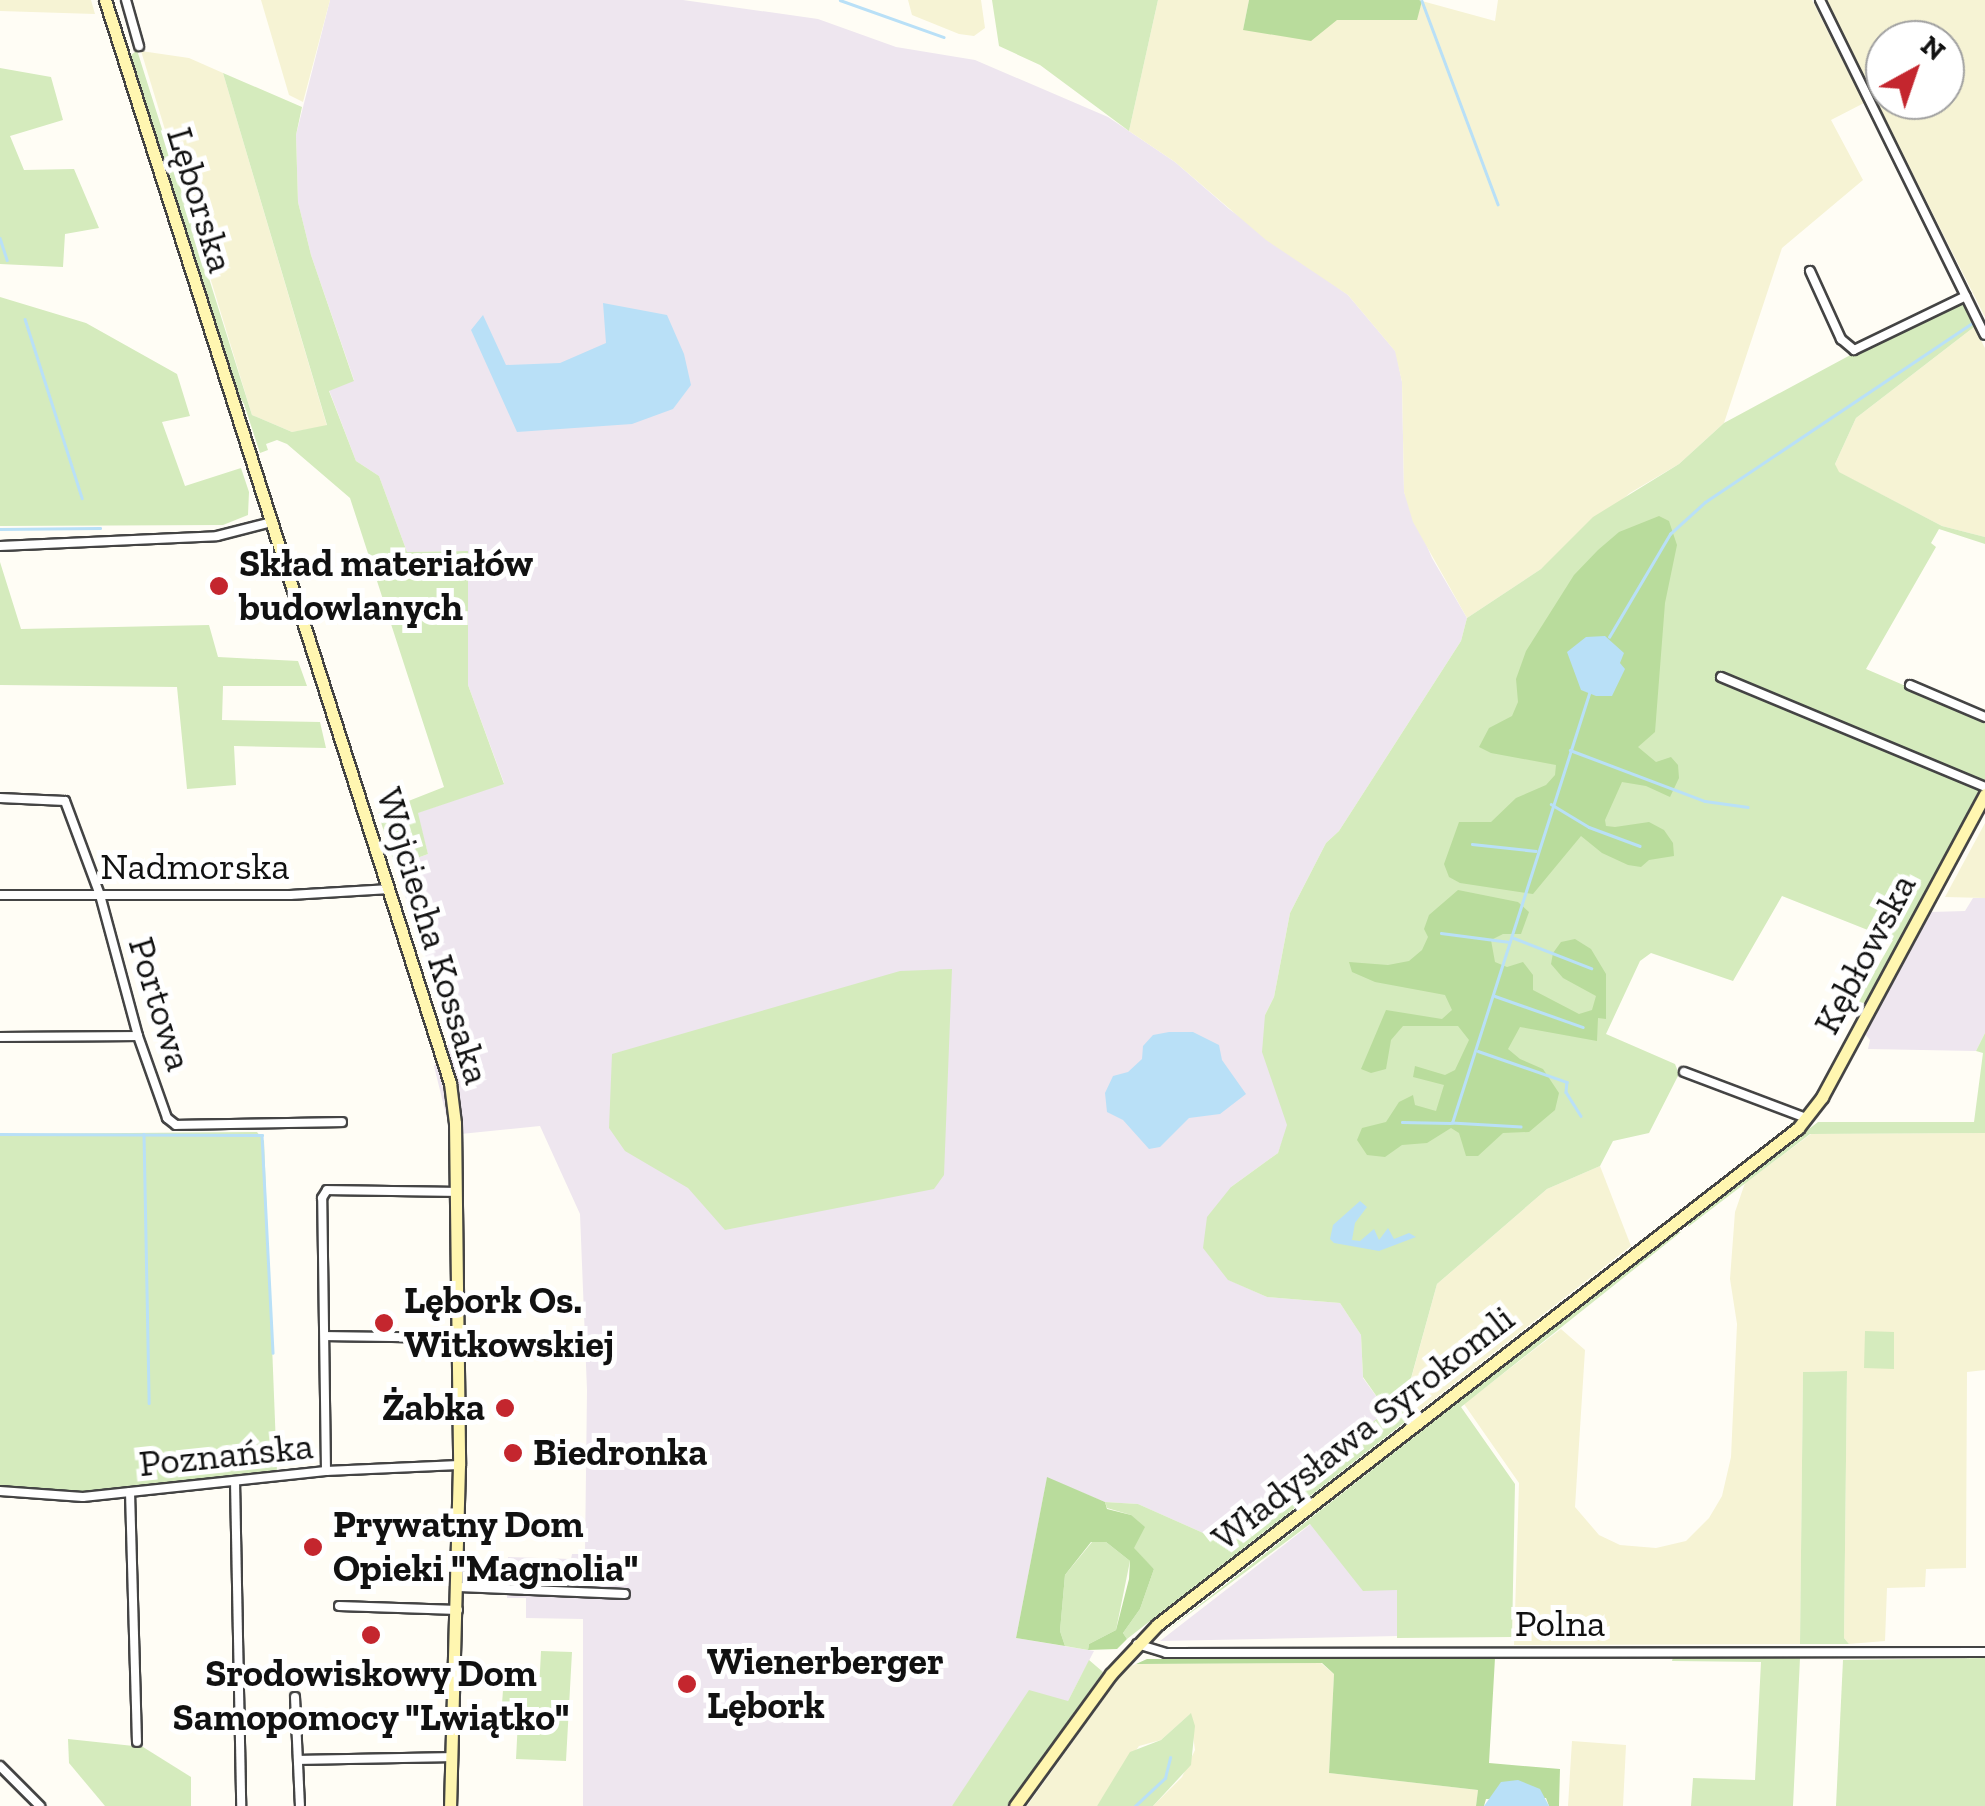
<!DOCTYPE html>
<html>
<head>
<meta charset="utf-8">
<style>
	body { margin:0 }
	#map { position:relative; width:1985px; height:1806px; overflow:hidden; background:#fffdf5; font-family:"Zilla Slab",serif }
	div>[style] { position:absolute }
	.industrial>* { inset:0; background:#eee6ef }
	.farmland>* { inset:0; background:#f6f3d4 }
	.green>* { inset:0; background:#d5ebbd }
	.forest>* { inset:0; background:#b9dc9c }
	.water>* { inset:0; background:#b9e0f7 }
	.stream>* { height:2.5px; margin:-1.25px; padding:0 1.25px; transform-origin:1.25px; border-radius:1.25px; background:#b9e0f7 }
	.roads { filter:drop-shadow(2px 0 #444) drop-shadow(-2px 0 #444) drop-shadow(0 2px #444) drop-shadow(0 -2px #444) }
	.street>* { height:8px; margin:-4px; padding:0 4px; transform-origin:4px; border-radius:4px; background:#fff }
	.secondary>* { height:11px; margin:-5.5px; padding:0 5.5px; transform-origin:5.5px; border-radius:5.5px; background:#fff6b0 }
	.dots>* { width:28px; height:28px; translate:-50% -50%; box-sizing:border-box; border:5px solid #fff; border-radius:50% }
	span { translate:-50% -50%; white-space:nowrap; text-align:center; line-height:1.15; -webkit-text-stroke:10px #fff; paint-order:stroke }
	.street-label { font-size:38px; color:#111 }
	.poi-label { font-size:38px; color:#111; font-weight:700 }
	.left { translate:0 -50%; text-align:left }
	.right { translate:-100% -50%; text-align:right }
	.north { position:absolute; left:1865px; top:20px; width:100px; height:100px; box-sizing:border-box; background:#fff; border:2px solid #a0a0a0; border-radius:50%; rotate:40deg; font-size:28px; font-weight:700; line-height:40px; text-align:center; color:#111 }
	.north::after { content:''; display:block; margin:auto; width:35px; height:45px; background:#c4262e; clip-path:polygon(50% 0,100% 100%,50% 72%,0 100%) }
</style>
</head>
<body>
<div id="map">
	<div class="industrial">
		<div style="clip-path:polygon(330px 0,683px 0,818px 19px,896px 47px,975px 60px,1108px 117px,1175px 162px,1229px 209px,1348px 295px,1396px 352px,1402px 382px,1404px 492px,1432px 558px,1467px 618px,1461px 641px,1339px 831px,1326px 843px,1290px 913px,1274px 997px,1265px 1015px,1288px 1125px,1278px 1153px,1231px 1187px,1229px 1280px,1267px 1297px,1340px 1303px,1361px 1335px,1363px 1378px,1387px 1411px,1219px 1540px,1138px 1504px,1105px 1502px,1047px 1478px,1016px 1638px,1094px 1651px,1068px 1701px,970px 1783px,952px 1806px,583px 1806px,583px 1619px,526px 1618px,526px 1598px,507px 1598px,508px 1557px,571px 1559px,572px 1554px,585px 1554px,587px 1390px,580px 1214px,540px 1126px,451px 1135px,434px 1066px,453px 1038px,395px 866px,428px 854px,417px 813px,504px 783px,468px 685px,468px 551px,407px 552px,379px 476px,356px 461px,329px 390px,354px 380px,311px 255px,298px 202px,296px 135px)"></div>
		<div style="clip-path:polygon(1973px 898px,1985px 898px,1985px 1033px,1976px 1051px,1868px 1049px,1870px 1040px,1864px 1033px,1931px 912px,1965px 911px)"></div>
		<div style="clip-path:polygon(1311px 1524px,1363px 1590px,1397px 1589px,1397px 1636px,1160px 1641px)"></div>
	</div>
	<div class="farmland">
		<div style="clip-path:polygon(0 0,91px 0,95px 14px,0 11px)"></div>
		<div style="clip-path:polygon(261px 0,330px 0,303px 102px,289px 95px)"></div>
		<div style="clip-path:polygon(908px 0,981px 0,985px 28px,974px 36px,959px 34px,912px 15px)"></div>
		<div style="clip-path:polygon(1158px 0,1249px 0,1243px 30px,1337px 20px,1416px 20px,1422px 1px,1495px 21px,1498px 0,1812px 0,1864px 103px,1831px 120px,1863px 180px,1782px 248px,1724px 423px,1679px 464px,1630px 493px,1541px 569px,1467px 618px,1413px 522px,1404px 492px,1402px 382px,1395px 351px,1348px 295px,1266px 240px,1175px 162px,1129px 131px)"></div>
		<div style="clip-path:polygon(evenodd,1826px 0,1985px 0,1985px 317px,1940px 228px,1826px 0,1885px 40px,1945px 40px,1945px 100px,1885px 100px,1885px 40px)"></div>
		<div style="clip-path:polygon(141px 51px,189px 58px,223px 73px,327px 426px,292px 432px,252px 415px)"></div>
		<div style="clip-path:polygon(1974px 327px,1985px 348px,1985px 537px,1942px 526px,1838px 472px,1835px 464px,1856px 418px)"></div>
		<div style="clip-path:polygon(1985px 823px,1985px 898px,1945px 897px)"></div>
		<div style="clip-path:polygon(1985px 1133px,1985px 1370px,1967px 1372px,1966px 1568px,1926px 1569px,1925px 1587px,1887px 1588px,1885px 1641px,1849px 1644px,1844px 1638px,1847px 1371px,1803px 1372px,1800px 1644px,1514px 1645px,1519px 1483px,1464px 1404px,1561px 1329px,1585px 1350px,1575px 1507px,1599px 1535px,1620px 1545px,1656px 1548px,1686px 1541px,1709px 1518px,1722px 1496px,1731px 1457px,1737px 1324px,1730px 1279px,1735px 1212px,1745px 1183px,1811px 1134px)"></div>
		<div style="clip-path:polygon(1600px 1166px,1631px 1246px,1414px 1415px,1405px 1401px,1437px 1284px,1547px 1189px)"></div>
		<div style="clip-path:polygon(1321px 1663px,1334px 1674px,1329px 1773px,1478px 1790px,1476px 1806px,1153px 1806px,1182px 1777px,1195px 1750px,1190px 1714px,1161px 1740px,1139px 1746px,1097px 1806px,1027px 1806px,1126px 1668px,1136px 1664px)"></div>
		<div style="clip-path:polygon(1572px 1741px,1626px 1745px,1623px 1806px,1568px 1806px)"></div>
	</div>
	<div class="green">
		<div style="clip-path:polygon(992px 0,1158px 0,1129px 131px,1040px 65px,999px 46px)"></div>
		<div style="clip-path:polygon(137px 50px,252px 415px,292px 432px,327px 425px,223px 73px,302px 107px,296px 135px,298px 202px,311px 255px,354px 381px,329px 391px,356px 461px,379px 476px,407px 552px,468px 551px,468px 685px,504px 784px,418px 813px,428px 854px,395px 866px,378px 813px,444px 787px,350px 498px,287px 444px,277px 440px,266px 444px,268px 450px,260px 453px,244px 404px,233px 387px,151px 118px,128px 58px)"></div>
		<div style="clip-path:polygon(0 68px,51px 77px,63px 120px,10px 136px,24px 170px,74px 169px,99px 228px,65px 234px,63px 267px,0 264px)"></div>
		<div style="clip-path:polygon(1960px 296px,1974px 327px,1856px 418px,1835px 464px,1839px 472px,1942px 526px,1985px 537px,1985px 544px,1939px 529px,1931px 543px,1936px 547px,1866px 669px,1985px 720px,1985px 779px,1866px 1004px,1857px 1002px,1893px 940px,1782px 896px,1733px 981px,1651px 953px,1640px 961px,1606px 1034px,1675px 1064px,1679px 1074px,1649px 1133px,1613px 1141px,1600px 1166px,1547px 1189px,1437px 1284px,1405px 1400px,1414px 1415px,1127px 1639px,1123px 1633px,1140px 1609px,1154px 1569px,1133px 1548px,1131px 1515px,1107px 1508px,1105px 1502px,1138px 1504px,1219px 1540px,1387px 1411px,1363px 1377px,1361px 1335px,1340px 1303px,1267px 1297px,1228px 1280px,1203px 1248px,1207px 1217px,1231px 1187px,1278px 1153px,1287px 1125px,1262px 1052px,1265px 1015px,1274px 997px,1290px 913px,1326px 843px,1339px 831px,1461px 641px,1467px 618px,1541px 569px,1593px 517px,1679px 464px,1724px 423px)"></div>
		<div style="clip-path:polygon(0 297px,86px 323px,177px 374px,190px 416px,162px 422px,185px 486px,241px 468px,249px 492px,248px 515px,223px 525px,0 526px)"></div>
		<div style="clip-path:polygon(0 562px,21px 629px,209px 625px,218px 657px,298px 661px,307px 686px,223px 686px,222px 720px,320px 722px,326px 748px,234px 746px,236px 785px,187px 789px,177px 687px,0 685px)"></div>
		<div style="clip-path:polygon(952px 969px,944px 1175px,934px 1189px,725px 1230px,688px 1188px,625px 1151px,609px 1128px,612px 1054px,900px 971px)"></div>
		<div style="clip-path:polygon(1985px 1033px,1985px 1133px,1810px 1134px,1688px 1227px,1689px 1221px,1818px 1122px,1974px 1122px,1983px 1053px,1976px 1051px)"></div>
		<div style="clip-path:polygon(257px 1132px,264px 1141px,277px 1472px,81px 1492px,0 1487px,0 1134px)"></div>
		<div style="clip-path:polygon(1676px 1232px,1681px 1232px,1461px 1407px,1515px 1484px,1512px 1637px,1397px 1638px,1397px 1590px,1363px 1591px,1310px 1524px,1161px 1635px)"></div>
		<div style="clip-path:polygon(1865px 1331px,1894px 1332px,1894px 1369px,1864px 1368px)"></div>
		<div style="clip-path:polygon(1847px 1371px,1844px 1638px,1849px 1644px,1800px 1644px,1803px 1372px)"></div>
		<div style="clip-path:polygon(1092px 1542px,1106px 1542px,1130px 1561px,1116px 1630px,1089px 1644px,1088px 1650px,1065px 1646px,1060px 1631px,1065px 1575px)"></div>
		<div style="clip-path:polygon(541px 1651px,572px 1652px,566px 1761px,516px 1759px,518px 1720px,501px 1718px,503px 1690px,539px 1691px)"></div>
		<div style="clip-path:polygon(1673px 1657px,1800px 1658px,1793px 1806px,1691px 1806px,1693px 1778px,1755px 1780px,1761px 1662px,1672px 1661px)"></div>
		<div style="clip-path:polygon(1985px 1658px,1985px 1806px,1836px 1806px,1843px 1660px)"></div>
		<div style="clip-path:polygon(1089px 1660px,1103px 1672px,1007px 1806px,952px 1806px,1029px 1690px,1068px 1701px)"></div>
		<div style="clip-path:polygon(1191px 1713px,1195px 1726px,1191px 1765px,1153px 1806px,1097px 1806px,1130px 1752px,1161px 1740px)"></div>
		<div style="clip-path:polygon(68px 1739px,143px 1747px,191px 1777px,191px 1806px,105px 1806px,69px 1763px)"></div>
	</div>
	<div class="forest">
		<div style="clip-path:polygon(1249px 0,1419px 0,1422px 1px,1417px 20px,1337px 20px,1311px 41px,1243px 30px)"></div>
		<div style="clip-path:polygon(1659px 516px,1669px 521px,1677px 545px,1665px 603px,1655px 732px,1638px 747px,1656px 762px,1671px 757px,1678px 765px,1679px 778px,1670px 797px,1646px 786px,1622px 782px,1605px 820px,1606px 826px,1615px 827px,1649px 822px,1664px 830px,1673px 843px,1674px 856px,1649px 860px,1641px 867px,1628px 865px,1602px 853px,1581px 836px,1533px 894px,1460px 883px,1449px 877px,1444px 864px,1459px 822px,1491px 822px,1516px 798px,1546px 785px,1555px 775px,1556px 765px,1491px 753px,1479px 747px,1489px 728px,1512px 716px,1518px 702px,1516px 679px,1526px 651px,1574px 575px,1598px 550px,1619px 532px)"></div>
		<div style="clip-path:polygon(1458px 890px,1518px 902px,1529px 912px,1521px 934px,1503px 934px,1491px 940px,1495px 962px,1507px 967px,1523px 962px,1533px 975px,1533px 990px,1579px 1014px,1592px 1010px,1596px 996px,1563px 978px,1551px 964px,1553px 953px,1561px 942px,1575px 939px,1591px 949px,1606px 974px,1606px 1019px,1598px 1018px,1597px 1041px,1520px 1027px,1508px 1049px,1520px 1059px,1543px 1069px,1559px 1093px,1555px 1110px,1529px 1132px,1503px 1133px,1478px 1156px,1466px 1156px,1459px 1133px,1451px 1128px,1427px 1143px,1402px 1145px,1385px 1157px,1367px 1155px,1357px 1140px,1362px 1128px,1386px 1122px,1399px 1102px,1413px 1095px,1415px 1105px,1436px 1111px,1444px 1085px,1413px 1077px,1415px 1066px,1445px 1075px,1455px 1070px,1469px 1040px,1458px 1026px,1403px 1026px,1391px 1040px,1386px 1069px,1371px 1073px,1361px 1069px,1386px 1010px,1442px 1019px,1452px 1010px,1445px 995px,1375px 982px,1352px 972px,1349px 962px,1388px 965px,1409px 961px,1422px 950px,1428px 937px,1424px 929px,1429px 915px)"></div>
		<div style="clip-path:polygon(1047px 1477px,1105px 1502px,1107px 1509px,1131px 1515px,1145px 1527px,1134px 1548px,1154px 1569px,1140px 1609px,1123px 1633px,1127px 1639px,1117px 1649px,1088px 1650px,1089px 1644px,1116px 1630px,1129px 1579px,1130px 1561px,1106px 1542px,1091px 1542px,1065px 1575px,1060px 1631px,1065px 1646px,1016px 1638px)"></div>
		<div style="clip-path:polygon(1495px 1658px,1489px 1763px,1560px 1769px,1559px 1806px,1549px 1806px,1546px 1798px,1486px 1799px,1484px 1806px,1476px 1806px,1478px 1790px,1329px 1773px,1334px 1674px,1322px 1663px,1136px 1664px,1147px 1659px)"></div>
	</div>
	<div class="water">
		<div style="clip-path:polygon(603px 303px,667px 315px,684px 354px,691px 385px,673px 409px,632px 424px,517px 432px,471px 330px,483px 315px,506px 365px,560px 363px,606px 343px)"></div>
		<div style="clip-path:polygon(1605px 636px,1624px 653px,1620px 663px,1625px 669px,1612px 696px,1596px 696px,1581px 690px,1567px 652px,1586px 637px)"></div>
		<div style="clip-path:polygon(1169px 1032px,1193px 1032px,1219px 1045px,1222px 1060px,1246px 1094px,1220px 1114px,1189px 1118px,1160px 1147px,1149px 1149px,1123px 1120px,1107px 1112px,1105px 1093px,1113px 1076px,1128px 1072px,1142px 1059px,1143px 1046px,1153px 1035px)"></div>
		<div style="clip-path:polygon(1360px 1201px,1367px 1207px,1355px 1223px,1352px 1240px,1360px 1241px,1374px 1229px,1379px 1240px,1388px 1228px,1394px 1239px,1409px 1233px,1416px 1237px,1379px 1251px,1334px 1243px,1330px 1239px,1333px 1225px)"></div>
		<div style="clip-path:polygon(1518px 1780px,1540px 1789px,1549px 1806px,1484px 1806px,1501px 1782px)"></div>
	</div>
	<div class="stream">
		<div style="left:840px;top:0;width:110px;rotate:19.6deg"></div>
		<div style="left:1422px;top:1px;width:217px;rotate:69.5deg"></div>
		<div style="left:0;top:238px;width:23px;rotate:72deg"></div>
		<div style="left:25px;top:319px;width:188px;rotate:72.3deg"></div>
		<div style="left:0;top:529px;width:100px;rotate:-0.6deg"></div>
		<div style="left:1609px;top:637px;width:120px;rotate:-59.4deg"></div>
		<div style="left:1670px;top:534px;width:47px;rotate:-42.4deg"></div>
		<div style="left:1705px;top:502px;width:321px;rotate:-33.8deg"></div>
		<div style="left:1570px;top:750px;width:144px;rotate:20.7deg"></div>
		<div style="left:1705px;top:801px;width:43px;rotate:7.9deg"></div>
		<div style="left:1551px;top:804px;width:44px;rotate:31.2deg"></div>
		<div style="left:1589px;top:827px;width:54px;rotate:20.4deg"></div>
		<div style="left:1472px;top:844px;width:64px;rotate:6.2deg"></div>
		<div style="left:1441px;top:933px;width:69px;rotate:7.5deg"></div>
		<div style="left:1514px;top:938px;width:83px;rotate:21.3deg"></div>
		<div style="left:1495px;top:996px;width:93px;rotate:19.4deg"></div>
		<div style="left:1478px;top:1051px;width:94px;rotate:19.2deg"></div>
		<div style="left:1567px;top:1082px;width:10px;rotate:96deg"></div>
		<div style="left:1566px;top:1092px;width:28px;rotate:58deg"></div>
		<div style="left:1402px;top:1122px;width:48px;rotate:1.2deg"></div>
		<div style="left:1521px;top:1127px;width:69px;rotate:-176.7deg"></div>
		<div style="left:1452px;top:1123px;width:451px;rotate:-72.3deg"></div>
		<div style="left:0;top:1134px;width:262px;rotate:0.2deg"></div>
		<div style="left:262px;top:1135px;width:218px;rotate:87.1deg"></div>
		<div style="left:144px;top:1134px;width:269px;rotate:88.9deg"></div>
		<div style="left:1135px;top:1806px;width:41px;rotate:-43deg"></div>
		<div style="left:1165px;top:1778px;width:21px;rotate:-76deg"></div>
	</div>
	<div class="roads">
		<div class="street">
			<div style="left:126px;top:0;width:48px;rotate:74.2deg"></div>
			<div style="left:1820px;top:0;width:373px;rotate:63.8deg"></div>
			<div style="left:1810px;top:271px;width:75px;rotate:65.5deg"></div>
			<div style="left:1841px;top:339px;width:17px;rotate:40deg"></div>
			<div style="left:1854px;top:350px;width:124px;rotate:-25.7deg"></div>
			<div style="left:0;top:546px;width:217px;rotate:-2.6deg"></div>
			<div style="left:217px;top:536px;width:57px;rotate:-14.3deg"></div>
			<div style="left:1721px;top:677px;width:286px;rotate:22.6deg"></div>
			<div style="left:1910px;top:685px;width:82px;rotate:23.1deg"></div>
			<div style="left:0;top:798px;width:65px;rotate:2.6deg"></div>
			<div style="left:65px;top:801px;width:100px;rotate:69.6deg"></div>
			<div style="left:100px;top:895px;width:146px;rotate:74.9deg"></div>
			<div style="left:138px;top:1036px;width:87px;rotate:70.5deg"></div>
			<div style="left:167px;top:1118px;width:11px;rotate:38deg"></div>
			<div style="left:176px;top:1125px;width:166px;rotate:-1deg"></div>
			<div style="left:0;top:895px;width:290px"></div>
			<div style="left:290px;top:895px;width:100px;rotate:-3.4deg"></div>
			<div style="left:0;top:1037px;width:138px;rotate:-0.4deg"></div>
			<div style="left:1684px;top:1072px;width:130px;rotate:20.7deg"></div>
			<div style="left:326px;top:1336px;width:131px;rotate:0.9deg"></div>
			<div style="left:326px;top:1471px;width:273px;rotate:-90.8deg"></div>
			<div style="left:322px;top:1198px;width:9px;rotate:-58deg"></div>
			<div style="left:327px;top:1190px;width:130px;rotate:0.9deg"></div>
			<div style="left:235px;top:1481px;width:325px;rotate:88.9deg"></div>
			<div style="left:0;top:1491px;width:83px;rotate:4.1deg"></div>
			<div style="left:83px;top:1497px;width:244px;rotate:-6.1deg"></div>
			<div style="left:326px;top:1471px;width:133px;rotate:-2.6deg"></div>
			<div style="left:130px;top:1492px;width:250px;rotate:88.4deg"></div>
			<div style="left:459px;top:1587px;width:166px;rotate:2.4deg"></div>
			<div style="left:339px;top:1606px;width:119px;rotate:1.9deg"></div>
			<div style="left:1137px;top:1644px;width:30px;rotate:17deg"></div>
			<div style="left:1166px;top:1653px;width:819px;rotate:-0.07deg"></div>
			<div style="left:295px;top:1697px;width:109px;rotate:87.4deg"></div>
			<div style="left:299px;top:1760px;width:153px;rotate:-1.1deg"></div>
			<div style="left:0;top:1766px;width:57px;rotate:45deg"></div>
		</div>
		<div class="secondary">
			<div style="left:105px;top:0;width:1137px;rotate:72.33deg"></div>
			<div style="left:450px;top:1083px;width:40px;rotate:82.9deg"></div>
			<div style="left:455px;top:1123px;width:342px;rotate:89.3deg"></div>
			<div style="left:459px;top:1465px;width:341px;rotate:91.5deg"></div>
			<div style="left:1015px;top:1806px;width:163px;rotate:-54deg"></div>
			<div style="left:1111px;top:1674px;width:67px;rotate:-46.8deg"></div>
			<div style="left:1157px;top:1625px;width:811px;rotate:-37.79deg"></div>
			<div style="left:1798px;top:1128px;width:39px;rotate:-52deg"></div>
			<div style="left:1822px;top:1097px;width:344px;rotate:-61.7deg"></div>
		</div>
	</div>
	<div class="dots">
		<div style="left:219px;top:586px;background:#c4262e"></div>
		<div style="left:384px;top:1323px;background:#c4262e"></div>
		<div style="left:505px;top:1408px;background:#c4262e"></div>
		<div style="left:513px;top:1453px;background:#c4262e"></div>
		<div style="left:313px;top:1547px;background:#c4262e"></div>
		<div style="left:371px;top:1635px;background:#c4262e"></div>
		<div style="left:687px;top:1684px;background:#c4262e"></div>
	</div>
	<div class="street-label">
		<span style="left:200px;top:200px;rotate:73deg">Lęborska</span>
		<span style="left:195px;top:867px">Nadmorska</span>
		<span style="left:433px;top:936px;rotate:73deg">Wojciecha Kossaka</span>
		<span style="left:1865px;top:954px;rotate:-62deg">Kębłowska</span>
		<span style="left:160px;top:1004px;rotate:73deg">Portowa</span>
		<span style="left:1363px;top:1428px;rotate:-38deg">Władysława Syrokomli</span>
		<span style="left:226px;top:1455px;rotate:-6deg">Poznańska</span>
		<span style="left:1560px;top:1624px">Polna</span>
	</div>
	<div class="poi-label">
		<span class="left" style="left:239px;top:586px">Skład materiałów<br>budowlanych</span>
		<span class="left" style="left:404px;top:1323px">Lębork Os.<br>Witkowskiej</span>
		<span class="right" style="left:485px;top:1408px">Żabka</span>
		<span class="left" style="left:533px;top:1453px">Biedronka</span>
		<span class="left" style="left:333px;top:1547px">Prywatny Dom<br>Opieki "Magnolia"</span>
		<span class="left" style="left:707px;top:1684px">Wienerberger<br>Lębork</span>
		<span style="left:371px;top:1696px">Srodowiskowy Dom<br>Samopomocy "Lwiątko"</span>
	</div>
	<div class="north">N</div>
</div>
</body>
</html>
